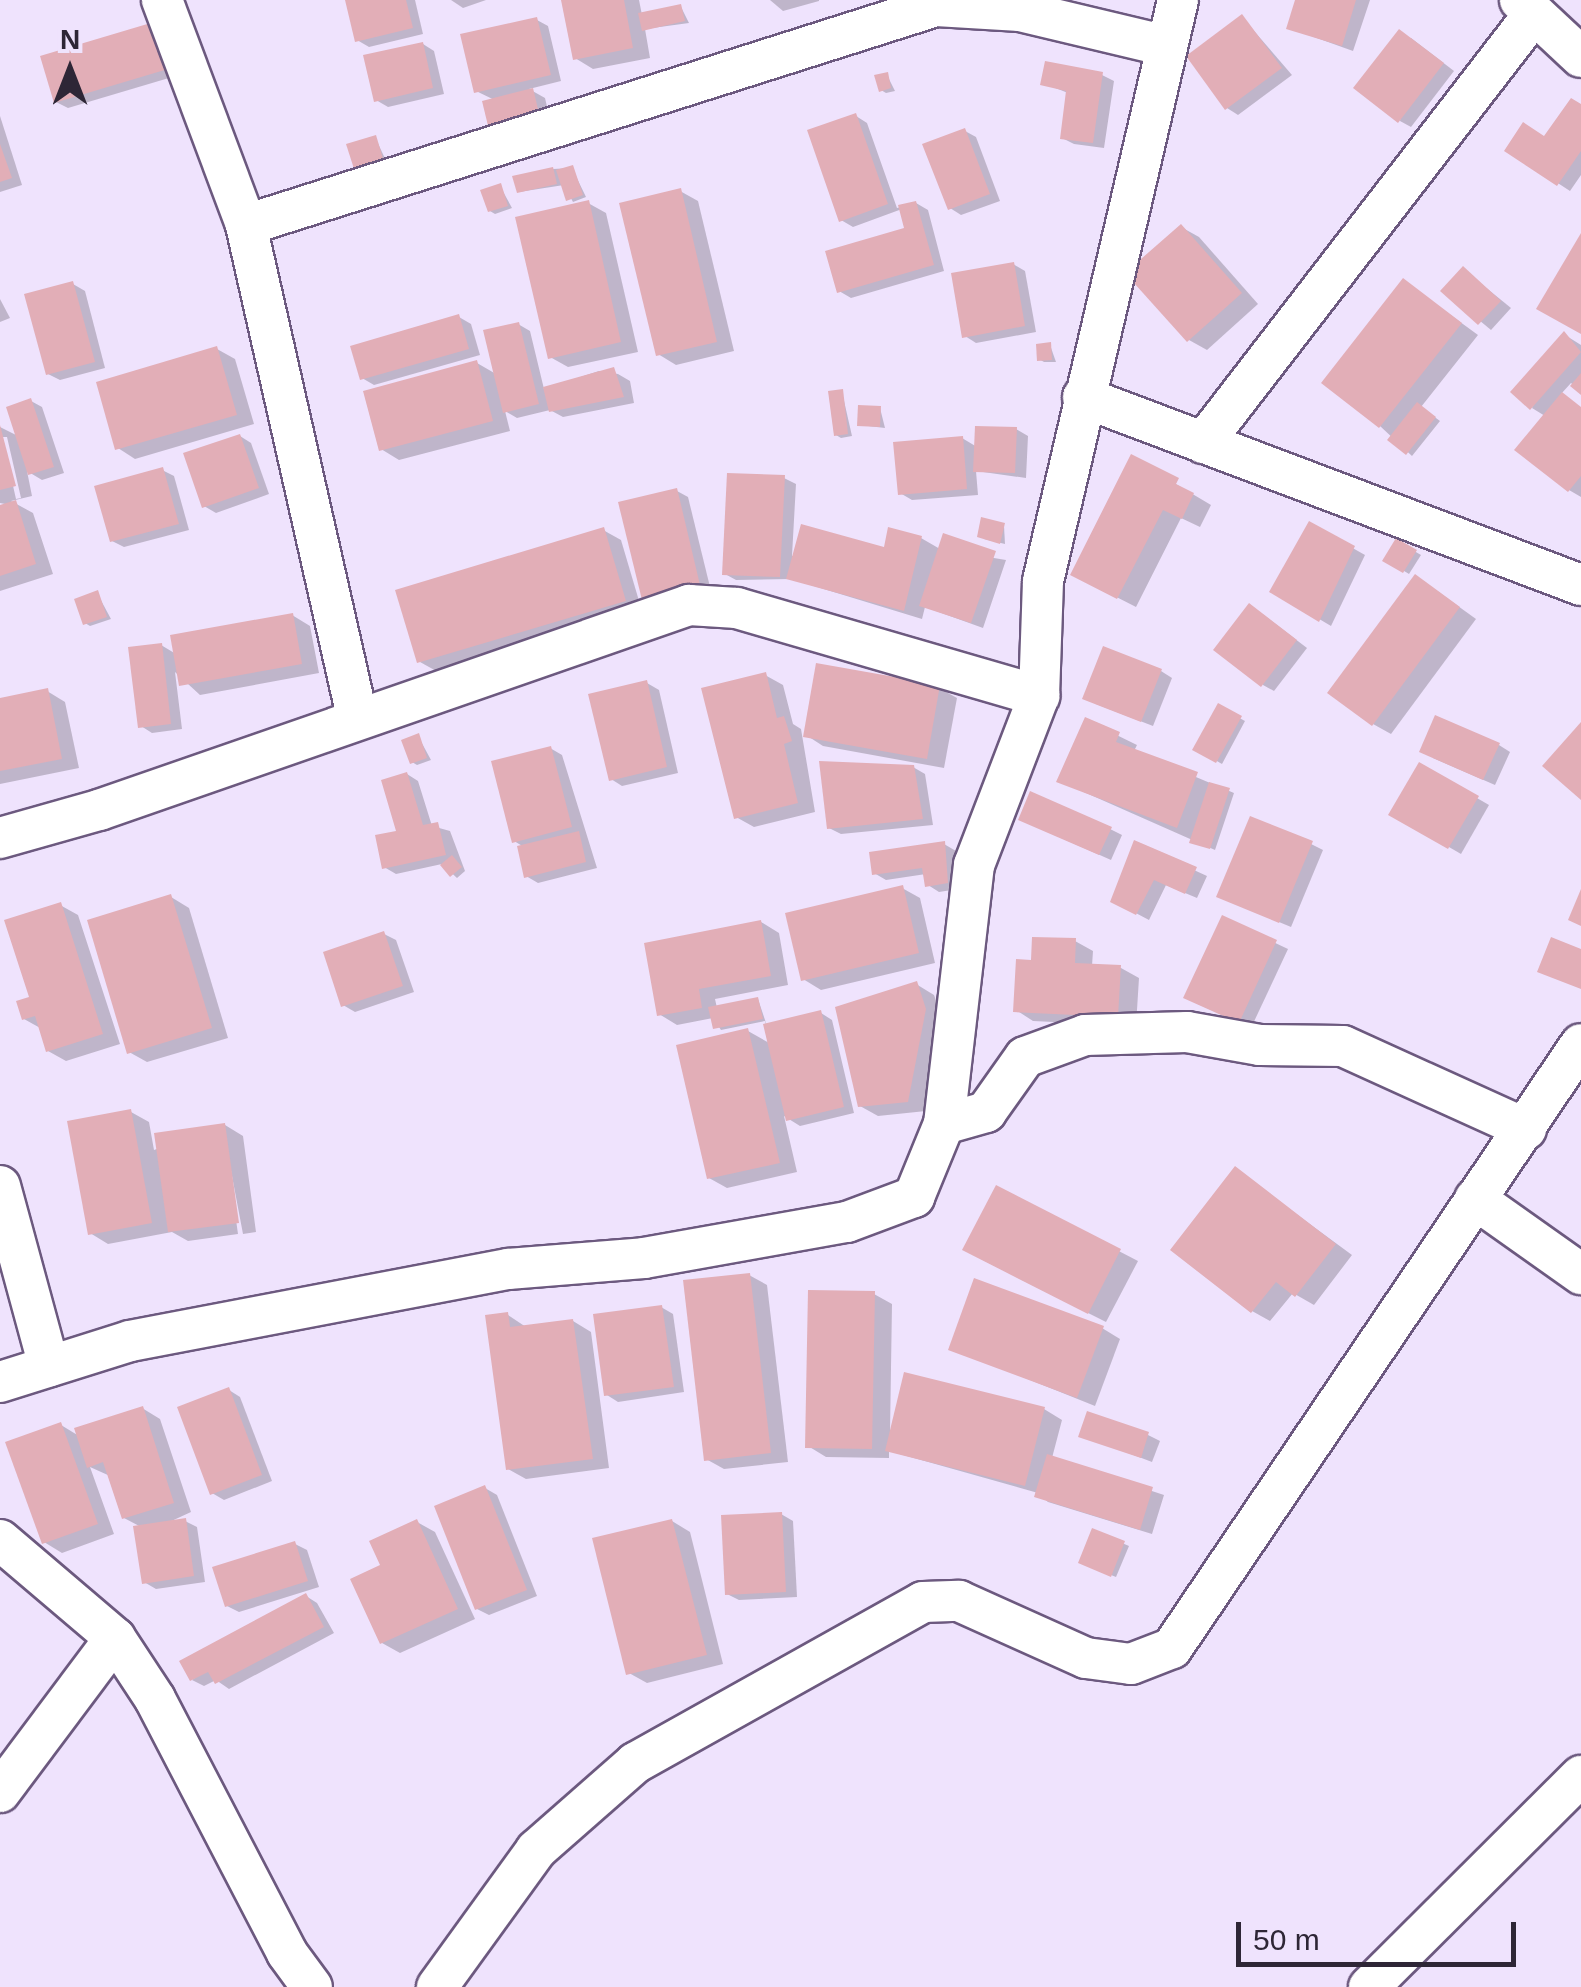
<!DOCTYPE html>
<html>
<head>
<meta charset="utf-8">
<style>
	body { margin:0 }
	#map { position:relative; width:1581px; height:1987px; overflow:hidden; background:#efe3fd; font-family:Arial,sans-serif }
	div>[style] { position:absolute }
	.shadow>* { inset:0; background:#0003 }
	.building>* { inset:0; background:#e2aeb7 }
	.roads { filter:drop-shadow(2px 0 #6c597f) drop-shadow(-2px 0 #6c597f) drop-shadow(0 2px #6c597f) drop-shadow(0 -2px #6c597f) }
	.minor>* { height:40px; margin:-20px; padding:0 20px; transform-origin:20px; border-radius:20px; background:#fff }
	span { translate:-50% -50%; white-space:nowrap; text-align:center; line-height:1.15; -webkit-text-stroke:8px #efe3fd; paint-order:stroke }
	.north { position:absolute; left:20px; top:20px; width:100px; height:100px; -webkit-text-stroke:8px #efe3fd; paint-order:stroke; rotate:0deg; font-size:28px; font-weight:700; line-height:40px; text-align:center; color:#2e2636 }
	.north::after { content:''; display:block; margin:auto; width:35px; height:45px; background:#2e2636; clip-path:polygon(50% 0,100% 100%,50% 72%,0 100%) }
	.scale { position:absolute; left:1236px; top:1922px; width:280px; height:45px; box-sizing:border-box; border:5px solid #2e2636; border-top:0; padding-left:12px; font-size:30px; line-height:35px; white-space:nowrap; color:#2e2636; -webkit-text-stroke:8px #efe3fd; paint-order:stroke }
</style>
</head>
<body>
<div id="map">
	<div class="shadow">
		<div style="clip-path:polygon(348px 0,415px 0,423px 34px,369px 47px,357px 40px)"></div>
		<div style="clip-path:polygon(451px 0,486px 0,463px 8px)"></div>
		<div style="clip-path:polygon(564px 0,639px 0,642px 15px,681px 7px,689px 23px,645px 29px,650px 58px,593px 69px,575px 58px)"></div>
		<div style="clip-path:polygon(770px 0,819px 0,819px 1px,783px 11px)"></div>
		<div style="clip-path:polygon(1298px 0,1370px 0,1353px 51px,1289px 28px)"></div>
		<div style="clip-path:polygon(1242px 17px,1292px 75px,1238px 115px,1227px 108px)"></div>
		<div style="clip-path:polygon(537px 20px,548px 26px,561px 81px,529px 89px,545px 98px,552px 128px,476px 91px)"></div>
		<div style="clip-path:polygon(154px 24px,179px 75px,68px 108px,56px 102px)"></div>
		<div style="clip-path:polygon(1411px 38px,1454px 71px,1411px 127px,1400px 121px)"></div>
		<div style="clip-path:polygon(423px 44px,434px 51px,444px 94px,388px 107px,376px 100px)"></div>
		<div style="clip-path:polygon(887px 75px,895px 91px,886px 93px,881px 90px)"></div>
		<div style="clip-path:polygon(1102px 75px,1114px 81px,1104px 148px,1074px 144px,1062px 138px,1068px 93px,1043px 83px)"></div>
		<div style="clip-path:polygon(1581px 106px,1581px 175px,1570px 191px,1507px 150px,1546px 139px)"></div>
		<div style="clip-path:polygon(0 116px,22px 185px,0 192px)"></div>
		<div style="clip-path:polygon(856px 116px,867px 123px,897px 208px,916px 203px,928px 210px,944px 271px,851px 298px,839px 291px,908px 229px,902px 209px,853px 227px,841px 220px)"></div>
		<div style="clip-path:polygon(965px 131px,976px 137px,1000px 201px,961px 215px,950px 208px)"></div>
		<div style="clip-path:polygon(375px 137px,388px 165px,362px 173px)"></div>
		<div style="clip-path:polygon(572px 168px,586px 197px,573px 202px,564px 185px,519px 192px,553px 169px)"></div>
		<div style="clip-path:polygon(500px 186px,512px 208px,495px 214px,490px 211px)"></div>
		<div style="clip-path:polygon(680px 191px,698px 201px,734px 351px,676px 365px,658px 354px)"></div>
		<div style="clip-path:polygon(588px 203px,606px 213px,638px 352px,568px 367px,550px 357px)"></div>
		<div style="clip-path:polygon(1181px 227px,1199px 237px,1258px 304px,1207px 350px,1189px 340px)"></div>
		<div style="clip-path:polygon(1013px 264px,1025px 271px,1036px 332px,976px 343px,965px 336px)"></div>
		<div style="clip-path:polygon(1463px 269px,1511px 308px,1491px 330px,1444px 291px)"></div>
		<div style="clip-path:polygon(1404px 281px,1478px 335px,1421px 407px,1440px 421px,1412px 456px,1380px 426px)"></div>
		<div style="clip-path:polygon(73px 284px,85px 291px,105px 368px,60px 380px,48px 374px)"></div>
		<div style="clip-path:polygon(0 299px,10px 318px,0 322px)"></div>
		<div style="clip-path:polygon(459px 317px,471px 324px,480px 355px,374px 385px,362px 378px)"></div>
		<div style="clip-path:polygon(518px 324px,530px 331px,544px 389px,599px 371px,618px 374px,630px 381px,634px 403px,563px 417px,550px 410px,517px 418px,505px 411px,510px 431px,399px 460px,381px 449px,477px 363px,496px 374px)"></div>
		<div style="clip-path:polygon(1565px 335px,1581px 345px,1581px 392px,1571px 383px,1561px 394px,1581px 408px,1581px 497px,1569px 490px,1545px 416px,1532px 408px)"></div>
		<div style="clip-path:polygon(1050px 345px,1056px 362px,1044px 362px,1039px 359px)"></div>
		<div style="clip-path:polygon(217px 349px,235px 359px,254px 424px,135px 459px,118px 448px)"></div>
		<div style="clip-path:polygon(842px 392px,852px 436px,841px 438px,836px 435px)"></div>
		<div style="clip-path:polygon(evenodd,31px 401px,42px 407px,64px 473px,42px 480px,27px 471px,32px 496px,11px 501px,33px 513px,53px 574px,0 591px,0 508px,10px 505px,0 503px,0 427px,18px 436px,31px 401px,2px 437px,7px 437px,21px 498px,16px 499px,2px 437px)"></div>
		<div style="clip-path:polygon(880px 408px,885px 428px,860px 425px)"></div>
		<div style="clip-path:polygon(1016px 429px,1028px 436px,1026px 478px,976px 471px,978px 495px,912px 500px,900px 493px,962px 438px,977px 447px)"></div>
		<div style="clip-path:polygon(240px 436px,251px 443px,269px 494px,216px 513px,204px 506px)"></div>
		<div style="clip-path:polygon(1132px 458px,1211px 505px,1200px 527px,1181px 518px,1136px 607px,1091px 584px)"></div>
		<div style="clip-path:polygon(162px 470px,174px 476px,189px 530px,124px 547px,112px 541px)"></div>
		<div style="clip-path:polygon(784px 478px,796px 484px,792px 556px,886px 550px,921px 538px,940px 549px,1006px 560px,983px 628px,925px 607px,922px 619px,791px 579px,736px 580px,725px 574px)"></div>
		<div style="clip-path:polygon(677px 491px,688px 497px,711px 591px,656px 605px)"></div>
		<div style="clip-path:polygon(1310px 524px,1365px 555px,1331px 626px,1272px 591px)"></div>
		<div style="clip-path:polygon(1004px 526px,1005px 544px,984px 539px)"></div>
		<div style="clip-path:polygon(603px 530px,621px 540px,642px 611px,438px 672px,420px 662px)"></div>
		<div style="clip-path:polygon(1397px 541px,1421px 555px,1409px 574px,1386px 560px)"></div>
		<div style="clip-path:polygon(1433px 588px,1476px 619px,1391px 734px,1373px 724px)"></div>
		<div style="clip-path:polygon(97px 593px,111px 619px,90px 626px,85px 623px)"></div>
		<div style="clip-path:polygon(1261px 613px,1307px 648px,1274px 691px,1263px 685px)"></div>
		<div style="clip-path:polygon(292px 615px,310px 626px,319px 673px,200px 695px,175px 672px,182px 729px,152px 733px,141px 726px,161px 645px,176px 654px)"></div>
		<div style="clip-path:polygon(1161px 671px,1172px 678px,1153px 726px,1096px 704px)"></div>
		<div style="clip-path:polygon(765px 675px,783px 685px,793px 724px,801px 729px,815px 812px,754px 827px,736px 817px)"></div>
		<div style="clip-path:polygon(647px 683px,659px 690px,678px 773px,622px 786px,611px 779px)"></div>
		<div style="clip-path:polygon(939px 688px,957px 698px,944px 768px,823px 746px,806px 735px)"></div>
		<div style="clip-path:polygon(47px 691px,65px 702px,79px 768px,0 784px,0 700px)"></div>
		<div style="clip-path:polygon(1219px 707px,1245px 721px,1222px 764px,1196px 749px)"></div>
		<div style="clip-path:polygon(1086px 720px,1137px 745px,1134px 751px,1234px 793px,1215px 850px,1059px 781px)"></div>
		<div style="clip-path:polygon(418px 736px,431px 760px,417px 765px,412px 762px)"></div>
		<div style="clip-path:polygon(1499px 745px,1510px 752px,1495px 785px,1433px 758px)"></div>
		<div style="clip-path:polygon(550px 748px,562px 755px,597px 868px,538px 883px,526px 876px,524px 847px,514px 841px)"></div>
		<div style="clip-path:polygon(1420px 765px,1489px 805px,1461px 854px,1392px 814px)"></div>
		<div style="clip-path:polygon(913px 767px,925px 774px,933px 825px,841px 834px,829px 828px)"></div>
		<div style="clip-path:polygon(407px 774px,418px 781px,432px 826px,450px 831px,465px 871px,457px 878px,442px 864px,396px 874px,384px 867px,400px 833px)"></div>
		<div style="clip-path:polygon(1032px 825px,1110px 829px,1122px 835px,1111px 860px)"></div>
		<div style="clip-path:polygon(1135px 843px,1207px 876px,1197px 898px,1166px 885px,1149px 920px,1113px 901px)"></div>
		<div style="clip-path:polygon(944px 844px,956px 851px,958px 889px,939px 892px,928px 885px,926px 874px,886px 880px,874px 873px)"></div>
		<div style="clip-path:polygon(1311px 844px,1323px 850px,1291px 927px,1231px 902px)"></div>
		<div style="clip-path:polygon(902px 888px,920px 898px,935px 963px,821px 990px,803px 979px)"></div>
		<div style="clip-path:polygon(171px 897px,189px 908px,228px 1038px,147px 1062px,129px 1052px)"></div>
		<div style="clip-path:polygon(60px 905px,78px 915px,120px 1044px,66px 1061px,48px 1051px,42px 1029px,24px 1019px)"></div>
		<div style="clip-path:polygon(1223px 918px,1288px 949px,1251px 1028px,1198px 1004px)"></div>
		<div style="clip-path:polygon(761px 922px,779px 933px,788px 985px,715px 999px,717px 1008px,758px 999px,767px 1026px,821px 1013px,832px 1020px,854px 1113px,800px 1126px,784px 1116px,797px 1172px,727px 1188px,709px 1178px,748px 1031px,771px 1044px,765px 1021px,721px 1030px,713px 1018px,677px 1025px,659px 1014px)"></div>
		<div style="clip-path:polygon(384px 934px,396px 940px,414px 992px,355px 1012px,343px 1005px)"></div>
		<div style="clip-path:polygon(1075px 941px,1093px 951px,1092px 966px,1121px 968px,1139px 978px,1136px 1026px,1033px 1021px,1016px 1010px)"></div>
		<div style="clip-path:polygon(916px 984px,934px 995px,943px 1020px,926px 1111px,878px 1116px,860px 1106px)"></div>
		<div style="clip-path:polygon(131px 1112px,149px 1122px,154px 1150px,225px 1125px,243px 1136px,256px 1232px,243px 1234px,224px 1134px,238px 1234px,188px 1241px,172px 1232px,108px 1244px,90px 1233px)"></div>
		<div style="clip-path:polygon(1235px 1169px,1352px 1255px,1314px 1305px,1293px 1293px,1270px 1321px,1252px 1311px)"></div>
		<div style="clip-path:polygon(997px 1188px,1138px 1261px,1106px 1322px,983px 1260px)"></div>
		<div style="clip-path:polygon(749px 1275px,767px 1285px,788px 1462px,724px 1469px,706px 1459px)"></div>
		<div style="clip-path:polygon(874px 1294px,892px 1304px,890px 1433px,1044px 1409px,1062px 1420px,1052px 1458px,1164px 1495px,1152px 1534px,1048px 1502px,1038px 1493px,889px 1451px,889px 1458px,826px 1457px,808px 1446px)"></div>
		<div style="clip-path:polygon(661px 1307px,673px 1314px,684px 1392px,618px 1402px,607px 1395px)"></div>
		<div style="clip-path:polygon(508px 1315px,526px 1327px,573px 1321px,591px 1332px,609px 1468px,526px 1479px,508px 1469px)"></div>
		<div style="clip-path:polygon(1102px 1328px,1120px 1339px,1095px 1406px,951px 1348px)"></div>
		<div style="clip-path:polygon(229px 1390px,240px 1397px,272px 1481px,224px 1500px,212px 1493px)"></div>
		<div style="clip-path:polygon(142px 1408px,160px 1419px,191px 1512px,165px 1524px,185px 1521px,197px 1527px,205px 1582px,156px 1589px,144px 1582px,143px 1528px,124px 1518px,110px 1476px,90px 1467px,114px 1534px,62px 1553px,44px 1542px,61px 1425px,79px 1436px)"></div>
		<div style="clip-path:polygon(1081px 1435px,1148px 1435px,1160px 1441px,1152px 1462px)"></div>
		<div style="clip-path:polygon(485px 1488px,497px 1495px,537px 1596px,489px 1615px,477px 1609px)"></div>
		<div style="clip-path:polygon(781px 1514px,793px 1521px,797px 1597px,739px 1600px,727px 1594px)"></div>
		<div style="clip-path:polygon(672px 1521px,690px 1532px,723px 1664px,647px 1683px,629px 1673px)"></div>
		<div style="clip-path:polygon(417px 1522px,435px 1532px,475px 1619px,400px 1653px,382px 1643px,384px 1567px)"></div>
		<div style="clip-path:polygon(1094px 1531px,1129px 1546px,1116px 1577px,1086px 1565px)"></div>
		<div style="clip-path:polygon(295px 1544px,307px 1550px,319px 1587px,239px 1612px,227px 1606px)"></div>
		<div style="clip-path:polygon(306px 1596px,317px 1603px,334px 1633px,229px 1689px,216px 1680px,204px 1686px,192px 1680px)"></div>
	</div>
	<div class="building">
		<div style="clip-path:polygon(345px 0,406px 0,413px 28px,355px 42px)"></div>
		<div style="clip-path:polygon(561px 0,624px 0,633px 48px,573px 60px)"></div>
		<div style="clip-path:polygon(1295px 0,1356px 0,1342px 46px,1286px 29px)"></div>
		<div style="clip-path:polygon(681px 4px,685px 21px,642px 31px,638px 13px)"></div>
		<div style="clip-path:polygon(1242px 14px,1282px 68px,1225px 110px,1186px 56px)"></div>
		<div style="clip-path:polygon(537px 17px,551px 75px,474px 93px,460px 34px)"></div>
		<div style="clip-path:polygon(154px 22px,168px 69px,54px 103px,40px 56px)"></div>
		<div style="clip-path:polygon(1399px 29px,1444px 63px,1398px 123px,1353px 88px)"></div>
		<div style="clip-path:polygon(423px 42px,433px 88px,374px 102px,363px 55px)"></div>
		<div style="clip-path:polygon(1045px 61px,1103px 72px,1093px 143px,1060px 139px,1066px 91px,1040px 85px)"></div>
		<div style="clip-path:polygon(888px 72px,891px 88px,879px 92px,874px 75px)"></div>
		<div style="clip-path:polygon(533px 88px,541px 122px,490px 134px,482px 101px)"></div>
		<div style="clip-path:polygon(1571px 98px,1581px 104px,1581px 151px,1557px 186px,1504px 151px,1523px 122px,1544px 136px)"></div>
		<div style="clip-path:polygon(856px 113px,888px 204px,839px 222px,807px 130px)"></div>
		<div style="clip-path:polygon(965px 128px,990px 194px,948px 210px,922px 144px)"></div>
		<div style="clip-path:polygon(376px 135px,384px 162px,355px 172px,346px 144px)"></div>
		<div style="clip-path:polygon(0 144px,12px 178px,0 182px)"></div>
		<div style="clip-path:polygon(573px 165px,583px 195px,566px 201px,556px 170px)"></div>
		<div style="clip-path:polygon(553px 167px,557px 184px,517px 193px,512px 176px)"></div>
		<div style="clip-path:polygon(501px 183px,508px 206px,488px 212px,480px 190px)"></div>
		<div style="clip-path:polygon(681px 188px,717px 342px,656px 356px,619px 203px)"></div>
		<div style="clip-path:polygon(589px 200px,621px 342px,548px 359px,515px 217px)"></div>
		<div style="clip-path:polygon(916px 201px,934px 265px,837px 293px,825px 251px,904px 228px,898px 205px)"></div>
		<div style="clip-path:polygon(1181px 224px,1242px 293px,1187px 342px,1125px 273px)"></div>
		<div style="clip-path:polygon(1581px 233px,1581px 334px,1536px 309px)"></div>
		<div style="clip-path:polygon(1014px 262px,1025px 326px,962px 338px,951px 273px)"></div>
		<div style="clip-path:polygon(1463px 266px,1501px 301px,1478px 325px,1440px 291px)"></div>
		<div style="clip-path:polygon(1403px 278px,1462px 323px,1379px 428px,1321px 383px)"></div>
		<div style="clip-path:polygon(73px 281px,95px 362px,46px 375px,24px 294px)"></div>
		<div style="clip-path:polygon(459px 314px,469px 349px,360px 380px,350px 346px)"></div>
		<div style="clip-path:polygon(519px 322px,539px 404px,503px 413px,483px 330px)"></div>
		<div style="clip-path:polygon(1564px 331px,1581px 352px,1530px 410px,1510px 392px)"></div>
		<div style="clip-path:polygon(1051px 342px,1052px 360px,1037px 361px,1036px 344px)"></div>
		<div style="clip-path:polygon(217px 346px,237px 415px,115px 450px,96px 382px)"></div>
		<div style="clip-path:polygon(477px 360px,493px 421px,379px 451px,363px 391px)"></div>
		<div style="clip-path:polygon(614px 367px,624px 397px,549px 412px,543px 387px)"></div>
		<div style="clip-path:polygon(1581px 373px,1581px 395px,1570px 386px)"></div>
		<div style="clip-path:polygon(843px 389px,848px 434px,834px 436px,828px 391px)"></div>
		<div style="clip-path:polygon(1562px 392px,1581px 407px,1581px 476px,1568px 492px,1514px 450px)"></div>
		<div style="clip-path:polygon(31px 398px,54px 467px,28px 475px,6px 407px)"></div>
		<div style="clip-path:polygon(1417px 402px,1436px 417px,1406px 455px,1387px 440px)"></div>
		<div style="clip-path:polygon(858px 405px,881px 406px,880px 427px,857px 426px)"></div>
		<div style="clip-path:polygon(0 425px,16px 486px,0 490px)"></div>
		<div style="clip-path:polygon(975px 426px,1017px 427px,1015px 473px,973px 472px)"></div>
		<div style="clip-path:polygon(240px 434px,259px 488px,202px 508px,183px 453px)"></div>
		<div style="clip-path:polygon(963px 436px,967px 489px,898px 495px,893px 442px)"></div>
		<div style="clip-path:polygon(1131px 454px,1179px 478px,1176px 484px,1194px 493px,1182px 519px,1163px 510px,1117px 599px,1070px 575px)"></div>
		<div style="clip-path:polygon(163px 467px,179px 524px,110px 542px,94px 486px)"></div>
		<div style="clip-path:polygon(727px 473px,785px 475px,780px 577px,722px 575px)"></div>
		<div style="clip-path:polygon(677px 488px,700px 585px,642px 600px,618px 502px)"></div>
		<div style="clip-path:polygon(16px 500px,36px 564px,0 576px,0 505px)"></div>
		<div style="clip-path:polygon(981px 517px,1005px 523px,1000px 544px,977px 537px)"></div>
		<div style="clip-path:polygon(1309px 521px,1355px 546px,1319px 622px,1269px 592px)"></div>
		<div style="clip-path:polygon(801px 524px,884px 547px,888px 527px,922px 536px,904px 611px,786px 579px)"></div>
		<div style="clip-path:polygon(604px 527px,626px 601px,417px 663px,395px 590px)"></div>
		<div style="clip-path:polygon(943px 533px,996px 551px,971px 623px,919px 606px)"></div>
		<div style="clip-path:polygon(1396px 538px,1417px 550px,1403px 573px,1382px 561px)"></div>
		<div style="clip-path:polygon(1415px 574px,1460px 607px,1372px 726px,1327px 693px)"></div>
		<div style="clip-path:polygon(98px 590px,107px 617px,83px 625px,74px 599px)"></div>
		<div style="clip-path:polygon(1249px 603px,1297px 640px,1261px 687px,1213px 650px)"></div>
		<div style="clip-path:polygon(293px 613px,302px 664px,179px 686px,170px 635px)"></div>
		<div style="clip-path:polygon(162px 643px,171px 724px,138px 728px,128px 647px)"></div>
		<div style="clip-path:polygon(1103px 646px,1162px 669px,1141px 722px,1082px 699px)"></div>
		<div style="clip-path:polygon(816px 663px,940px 685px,927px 759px,803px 737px)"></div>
		<div style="clip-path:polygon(766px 672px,777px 718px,784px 716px,792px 741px,784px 744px,798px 803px,734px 819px,701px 688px)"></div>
		<div style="clip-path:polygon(647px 680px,667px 767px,609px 781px,588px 694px)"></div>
		<div style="clip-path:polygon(48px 688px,62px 759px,0 771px,0 698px)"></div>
		<div style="clip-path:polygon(1218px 703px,1242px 716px,1216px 763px,1192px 750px)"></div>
		<div style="clip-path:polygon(1435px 715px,1500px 743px,1483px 780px,1419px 752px)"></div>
		<div style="clip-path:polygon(1085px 717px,1120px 732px,1116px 742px,1198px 772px,1177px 828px,1056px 782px)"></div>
		<div style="clip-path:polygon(1581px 722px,1581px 800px,1542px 766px)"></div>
		<div style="clip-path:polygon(419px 733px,427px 758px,410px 764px,401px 740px)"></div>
		<div style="clip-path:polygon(551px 746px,572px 827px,512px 843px,491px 761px)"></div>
		<div style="clip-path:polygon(819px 761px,914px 765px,923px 819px,827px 829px)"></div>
		<div style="clip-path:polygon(1419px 762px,1479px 796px,1448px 849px,1388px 815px)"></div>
		<div style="clip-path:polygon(407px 772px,423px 825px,438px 822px,446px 855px,382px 869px,375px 835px,396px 831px,381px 780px)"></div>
		<div style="clip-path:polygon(1209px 782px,1230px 788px,1210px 849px,1189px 843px)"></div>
		<div style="clip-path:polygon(1030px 791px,1112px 827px,1099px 855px,1018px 820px)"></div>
		<div style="clip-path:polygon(1250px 816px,1313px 841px,1279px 923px,1216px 897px)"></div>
		<div style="clip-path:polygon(579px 831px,586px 862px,524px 878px,517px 846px)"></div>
		<div style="clip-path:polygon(1134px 840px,1197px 867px,1185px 894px,1154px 880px,1136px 915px,1110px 902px)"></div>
		<div style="clip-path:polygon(945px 841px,948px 883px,925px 887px,922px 868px,872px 875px,869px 852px)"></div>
		<div style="clip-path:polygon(452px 855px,462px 867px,450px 877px,440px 865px)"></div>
		<div style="clip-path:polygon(903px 885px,919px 953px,801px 981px,785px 913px)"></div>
		<div style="clip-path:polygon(1581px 889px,1581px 926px,1568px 920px)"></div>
		<div style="clip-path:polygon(171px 894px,212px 1028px,127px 1054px,87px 920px)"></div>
		<div style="clip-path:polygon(61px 902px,103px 1034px,46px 1052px,35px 1016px,22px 1020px,16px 1001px,29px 997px,4px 920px)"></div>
		<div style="clip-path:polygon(1222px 915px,1277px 940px,1239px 1023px,1183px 998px)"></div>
		<div style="clip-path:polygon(761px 920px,771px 976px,699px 989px,702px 1008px,657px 1016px,644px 943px)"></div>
		<div style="clip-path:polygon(384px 931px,403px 986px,341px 1007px,323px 952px)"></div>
		<div style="clip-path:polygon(1032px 937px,1076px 938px,1075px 963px,1121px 965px,1118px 1017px,1013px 1012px,1016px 959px,1031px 960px)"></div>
		<div style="clip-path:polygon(1551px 937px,1581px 949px,1581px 989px,1537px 972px)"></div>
		<div style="clip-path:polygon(917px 981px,926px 1009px,908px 1102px,858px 1107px,835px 1007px)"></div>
		<div style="clip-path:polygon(758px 997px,763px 1019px,713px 1029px,708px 1007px)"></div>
		<div style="clip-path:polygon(821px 1010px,844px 1107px,786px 1121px,763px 1024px)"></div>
		<div style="clip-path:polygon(748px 1028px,780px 1163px,707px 1179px,676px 1045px)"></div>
		<div style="clip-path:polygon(131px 1109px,152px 1223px,88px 1235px,67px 1121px)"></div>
		<div style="clip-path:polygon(225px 1123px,239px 1223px,168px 1232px,154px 1133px)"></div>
		<div style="clip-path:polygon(1235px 1166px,1336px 1244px,1295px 1297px,1276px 1282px,1251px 1313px,1170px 1250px)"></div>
		<div style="clip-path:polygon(996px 1185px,1121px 1249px,1088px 1314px,962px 1250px)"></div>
		<div style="clip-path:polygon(750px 1273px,771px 1453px,704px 1461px,683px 1280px)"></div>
		<div style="clip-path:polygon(974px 1278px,1104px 1326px,1077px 1398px,948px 1350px)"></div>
		<div style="clip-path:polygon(808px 1290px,875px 1291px,872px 1449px,805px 1448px)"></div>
		<div style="clip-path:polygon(662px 1305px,674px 1387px,604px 1396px,593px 1314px)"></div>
		<div style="clip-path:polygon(508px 1312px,510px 1327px,573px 1319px,593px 1459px,506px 1470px,485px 1315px)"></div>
		<div style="clip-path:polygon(904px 1372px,1045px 1407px,1025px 1486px,885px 1451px)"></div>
		<div style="clip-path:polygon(229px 1387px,262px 1475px,210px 1495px,177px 1407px)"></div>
		<div style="clip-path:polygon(143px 1406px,174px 1503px,122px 1519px,103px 1462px,87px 1468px,74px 1428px)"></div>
		<div style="clip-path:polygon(1087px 1411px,1149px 1432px,1141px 1458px,1078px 1437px)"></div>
		<div style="clip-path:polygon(61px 1422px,98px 1524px,42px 1544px,5px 1442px)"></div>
		<div style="clip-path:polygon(1047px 1454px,1153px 1487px,1140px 1530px,1034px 1497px)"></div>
		<div style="clip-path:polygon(485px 1485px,527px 1590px,475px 1610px,434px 1506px)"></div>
		<div style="clip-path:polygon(782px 1512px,786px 1592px,725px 1595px,721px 1515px)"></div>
		<div style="clip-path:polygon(186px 1518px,194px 1576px,142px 1584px,133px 1526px)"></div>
		<div style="clip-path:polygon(417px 1519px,458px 1609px,380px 1644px,350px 1579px,380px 1565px,369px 1541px)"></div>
		<div style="clip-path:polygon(672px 1519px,707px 1655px,626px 1675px,592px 1538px)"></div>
		<div style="clip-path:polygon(1092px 1528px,1125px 1541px,1111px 1577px,1078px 1563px)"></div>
		<div style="clip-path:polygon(295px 1541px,308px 1581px,225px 1607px,212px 1567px)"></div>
		<div style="clip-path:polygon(306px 1593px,324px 1627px,215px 1684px,208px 1672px,190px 1681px,179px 1661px)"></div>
	</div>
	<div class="roads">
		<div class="minor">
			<div style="left:162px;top:0;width:240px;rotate:69.5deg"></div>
			<div style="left:246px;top:225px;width:503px;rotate:77.26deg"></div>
			<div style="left:1520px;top:0;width:83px;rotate:43.1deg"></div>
			<div style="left:246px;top:225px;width:724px;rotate:-17.61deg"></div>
			<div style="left:936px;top:6px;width:84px;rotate:3.4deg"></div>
			<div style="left:1020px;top:11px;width:151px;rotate:13.4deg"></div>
			<div style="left:1083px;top:397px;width:532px;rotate:20.68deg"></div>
			<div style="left:1203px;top:443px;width:542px;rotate:-52.35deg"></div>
			<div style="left:0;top:838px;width:103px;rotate:-15.8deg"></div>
			<div style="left:99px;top:810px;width:625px;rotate:-19.16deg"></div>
			<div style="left:689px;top:605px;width:48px;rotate:3.6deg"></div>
			<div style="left:737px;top:608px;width:315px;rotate:16.2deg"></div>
			<div style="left:944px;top:1124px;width:44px;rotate:-15.9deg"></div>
			<div style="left:986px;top:1112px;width:67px;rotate:-54.7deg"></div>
			<div style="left:1025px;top:1057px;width:64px;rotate:-20.1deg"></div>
			<div style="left:1085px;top:1035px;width:102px;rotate:-1.7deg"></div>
			<div style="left:1187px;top:1032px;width:74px;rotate:10.1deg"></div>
			<div style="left:1260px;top:1045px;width:83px;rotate:0.7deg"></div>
			<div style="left:1343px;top:1046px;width:201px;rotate:24.4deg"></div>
			<div style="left:0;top:1186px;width:187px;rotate:74.8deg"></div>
			<div style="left:1475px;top:1199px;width:130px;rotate:35.3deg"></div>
			<div style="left:0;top:1382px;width:136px;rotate:-17.5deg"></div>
			<div style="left:130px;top:1341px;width:385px;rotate:-10.8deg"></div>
			<div style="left:508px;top:1269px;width:136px;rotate:-4.6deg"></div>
			<div style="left:644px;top:1258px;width:206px;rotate:-10.1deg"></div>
			<div style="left:847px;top:1222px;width:72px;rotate:-20.5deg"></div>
			<div style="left:914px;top:1197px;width:79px;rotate:-67.7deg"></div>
			<div style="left:944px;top:1124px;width:261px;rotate:-83.4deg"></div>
			<div style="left:974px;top:865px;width:181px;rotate:-69deg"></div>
			<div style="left:1039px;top:696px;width:115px;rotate:-88deg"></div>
			<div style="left:1043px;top:581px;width:596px;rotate:-76.92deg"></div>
			<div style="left:0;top:1540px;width:151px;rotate:40.4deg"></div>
			<div style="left:115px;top:1638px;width:73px;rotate:56.7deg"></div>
			<div style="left:155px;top:1699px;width:286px;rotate:62.5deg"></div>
			<div style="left:287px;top:1953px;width:42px;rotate:53.7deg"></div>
			<div style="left:0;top:1792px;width:192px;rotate:-53.2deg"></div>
			<div style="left:437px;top:1987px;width:169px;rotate:-54.1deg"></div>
			<div style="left:536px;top:1850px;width:132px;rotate:-41.3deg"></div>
			<div style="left:635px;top:1763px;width:330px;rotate:-29.2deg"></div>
			<div style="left:923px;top:1602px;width:36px;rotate:-2deg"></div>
			<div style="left:959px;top:1601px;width:139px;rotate:24.2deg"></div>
			<div style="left:1086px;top:1658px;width:45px;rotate:7.6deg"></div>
			<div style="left:1131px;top:1664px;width:44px;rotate:-21.3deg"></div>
			<div style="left:1172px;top:1648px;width:729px;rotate:-55.9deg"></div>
			<div style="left:1369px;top:1987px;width:299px;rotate:-44.9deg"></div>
		</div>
	</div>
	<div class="north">N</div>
	<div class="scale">50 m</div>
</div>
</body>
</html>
